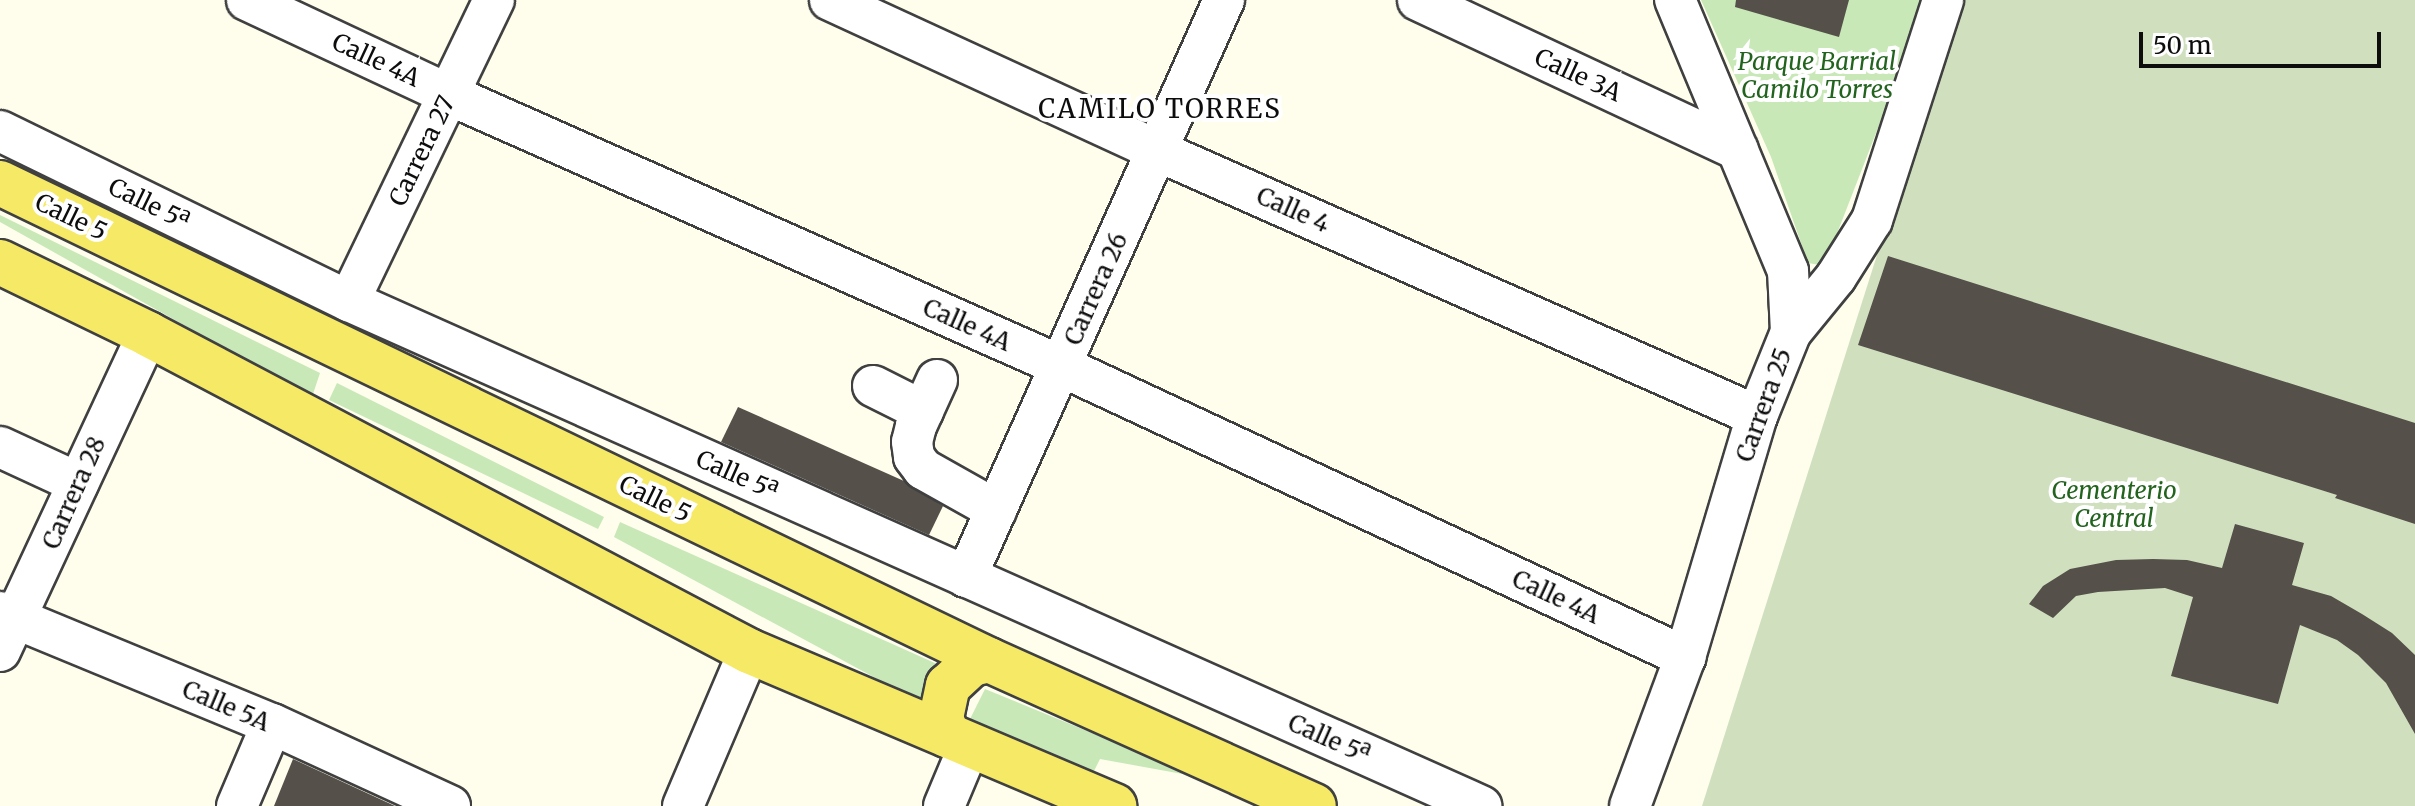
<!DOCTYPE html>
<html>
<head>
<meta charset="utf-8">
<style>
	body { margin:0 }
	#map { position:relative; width:2415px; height:806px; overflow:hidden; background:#fffeed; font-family:Merriweather,serif }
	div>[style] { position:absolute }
	.green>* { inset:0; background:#c9e8b8 }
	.cemetery>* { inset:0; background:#d0e0bf }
	.building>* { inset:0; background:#55504a }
	.roads { filter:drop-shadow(2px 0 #404040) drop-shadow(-2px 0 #404040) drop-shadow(0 2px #404040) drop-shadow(0 -2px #404040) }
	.minor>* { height:40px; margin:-20px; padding:0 20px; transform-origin:20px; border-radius:20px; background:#fff }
	.major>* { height:44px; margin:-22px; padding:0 22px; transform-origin:22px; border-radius:22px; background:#f6e966 }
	span { translate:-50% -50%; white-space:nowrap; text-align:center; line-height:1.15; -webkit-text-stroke:8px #fff; paint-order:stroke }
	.street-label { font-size:24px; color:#0d0d0d }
	.park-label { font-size:24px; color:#22631e; font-style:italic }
	.neighbourhood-label { font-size:26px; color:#0d0d0d; letter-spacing:2px }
	.scale { position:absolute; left:2139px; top:32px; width:242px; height:36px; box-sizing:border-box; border:4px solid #0d0d0d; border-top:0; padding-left:10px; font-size:24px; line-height:28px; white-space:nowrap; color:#0d0d0d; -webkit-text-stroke:6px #fff; paint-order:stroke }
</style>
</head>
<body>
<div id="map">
	<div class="green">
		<div style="clip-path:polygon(1701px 0,1923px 0,1897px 79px,1831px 249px,1820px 265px,1808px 263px,1771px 157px)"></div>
		<div style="clip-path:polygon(0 215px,320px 373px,312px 397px,0 222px)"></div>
		<div style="clip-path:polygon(337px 383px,604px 517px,598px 529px,329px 400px)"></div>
		<div style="clip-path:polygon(620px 522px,937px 664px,920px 702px,614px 537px)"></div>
		<div style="clip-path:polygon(985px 689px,1199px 777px,1100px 759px,1092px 775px,969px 721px)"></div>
	</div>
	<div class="cemetery">
		<div style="clip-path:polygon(1958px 0,2415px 0,2415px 806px,1702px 806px)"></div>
	</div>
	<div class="building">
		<div style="clip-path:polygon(1736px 0,1849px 0,1839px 37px,1735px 7px)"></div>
		<div style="clip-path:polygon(1888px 256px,2415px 423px,2415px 524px,2335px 498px,2337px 495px,1858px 345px)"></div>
		<div style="clip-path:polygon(738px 407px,904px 481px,943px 506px,929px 535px,721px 442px)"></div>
		<div style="clip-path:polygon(2235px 524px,2304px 543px,2292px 585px,2331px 596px,2362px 614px,2392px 633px,2415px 655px,2415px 734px,2386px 683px,2358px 655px,2337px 640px,2300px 625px,2278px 704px,2171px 676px,2193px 597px,2165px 588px,2098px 592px,2076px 596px,2053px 618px,2029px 604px,2043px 586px,2070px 569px,2116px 560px,2153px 559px,2187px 560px,2222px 568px)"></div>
		<div style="clip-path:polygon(293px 759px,395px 806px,274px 806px)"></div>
	</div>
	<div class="roads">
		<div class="minor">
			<div style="left:247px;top:0;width:224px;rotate:25.1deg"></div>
			<div style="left:450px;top:95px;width:668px;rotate:23.92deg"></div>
			<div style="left:1061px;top:366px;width:689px;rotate:25deg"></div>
			<div style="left:830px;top:0;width:361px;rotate:24.7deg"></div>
			<div style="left:1158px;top:151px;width:655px;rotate:23.86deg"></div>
			<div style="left:1418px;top:0;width:353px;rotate:25.1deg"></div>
			<div style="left:0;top:131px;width:388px;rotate:26deg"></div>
			<div style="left:349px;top:301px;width:1240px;rotate:24.04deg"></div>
			<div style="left:349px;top:301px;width:334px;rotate:-64.3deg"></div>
			<div style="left:1791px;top:332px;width:71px;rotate:-50.7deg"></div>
			<div style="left:1836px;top:277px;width:67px;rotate:-57.7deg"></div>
			<div style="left:1872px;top:220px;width:231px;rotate:-72.1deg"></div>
			<div style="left:937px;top:380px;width:51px;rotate:114.5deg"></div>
			<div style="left:916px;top:426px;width:16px;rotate:104deg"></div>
			<div style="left:912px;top:442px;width:15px;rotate:82deg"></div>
			<div style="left:914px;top:457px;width:15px;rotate:53deg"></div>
			<div style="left:923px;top:469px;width:84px;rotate:29.3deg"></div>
			<div style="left:873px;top:386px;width:56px;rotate:26.6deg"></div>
			<div style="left:0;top:447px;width:86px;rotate:24.8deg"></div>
			<div style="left:966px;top:577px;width:632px;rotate:-65.91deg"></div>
			<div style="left:0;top:612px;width:294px;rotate:22.4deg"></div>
			<div style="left:272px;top:724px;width:196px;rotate:24.7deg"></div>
			<div style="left:0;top:651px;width:350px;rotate:-65deg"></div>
			<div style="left:237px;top:806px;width:89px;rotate:-66.9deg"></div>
			<div style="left:683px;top:806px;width:168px;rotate:-66.9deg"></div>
			<div style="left:944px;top:806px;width:67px;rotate:-67.2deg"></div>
			<div style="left:1630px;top:806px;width:159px;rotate:-69.7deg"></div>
			<div style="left:1685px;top:657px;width:252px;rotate:-73.4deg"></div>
			<div style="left:1757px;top:416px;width:91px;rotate:-68deg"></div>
			<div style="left:1791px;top:332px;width:61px;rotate:-92.8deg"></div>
			<div style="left:1788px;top:271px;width:294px;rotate:-112.6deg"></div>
		</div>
		<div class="major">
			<div style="left:0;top:183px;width:1098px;rotate:25.75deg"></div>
			<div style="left:989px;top:660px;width:356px;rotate:24.2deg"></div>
			<div style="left:0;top:262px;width:165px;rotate:25.9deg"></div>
			<div style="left:148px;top:334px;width:679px;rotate:27.81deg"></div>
			<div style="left:749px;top:651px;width:397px;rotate:23deg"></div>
			<div style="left:947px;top:735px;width:18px;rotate:-109deg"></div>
			<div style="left:941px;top:718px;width:33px;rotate:-78deg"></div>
			<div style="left:948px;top:686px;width:33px;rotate:-43deg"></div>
			<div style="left:972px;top:664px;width:17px;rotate:-13deg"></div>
		</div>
	</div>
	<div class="street-label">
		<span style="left:376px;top:60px;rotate:25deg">Calle 4A</span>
		<span style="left:1578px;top:75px;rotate:25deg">Calle 3A</span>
		<span style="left:422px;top:151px;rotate:-64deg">Carrera 27</span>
		<span style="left:149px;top:204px;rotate:26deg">Calle 5ª</span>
		<span style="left:1293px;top:210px;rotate:24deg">Calle 4</span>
		<span style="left:71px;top:217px;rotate:26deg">Calle 5</span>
		<span style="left:1096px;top:289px;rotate:-66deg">Carrera 26</span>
		<span style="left:967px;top:325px;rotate:24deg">Calle 4A</span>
		<span style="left:1764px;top:405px;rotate:-70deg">Carrera 25</span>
		<span style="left:737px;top:475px;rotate:24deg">Calle 5ª</span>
		<span style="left:74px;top:493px;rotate:-66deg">Carrera 28</span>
		<span style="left:655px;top:499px;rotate:26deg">Calle 5</span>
		<span style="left:1556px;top:597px;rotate:25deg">Calle 4A</span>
		<span style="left:226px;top:706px;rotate:23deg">Calle 5A</span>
		<span style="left:1329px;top:739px;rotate:24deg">Calle 5ª</span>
	</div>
	<div class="park-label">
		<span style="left:1817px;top:76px">Parque Barrial<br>Camilo Torres</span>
		<span style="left:2114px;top:505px">Cementerio<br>Central</span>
	</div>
	<div class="neighbourhood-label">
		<span style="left:1160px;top:109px">CAMILO TORRES</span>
	</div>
	<div class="scale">50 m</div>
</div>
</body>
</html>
